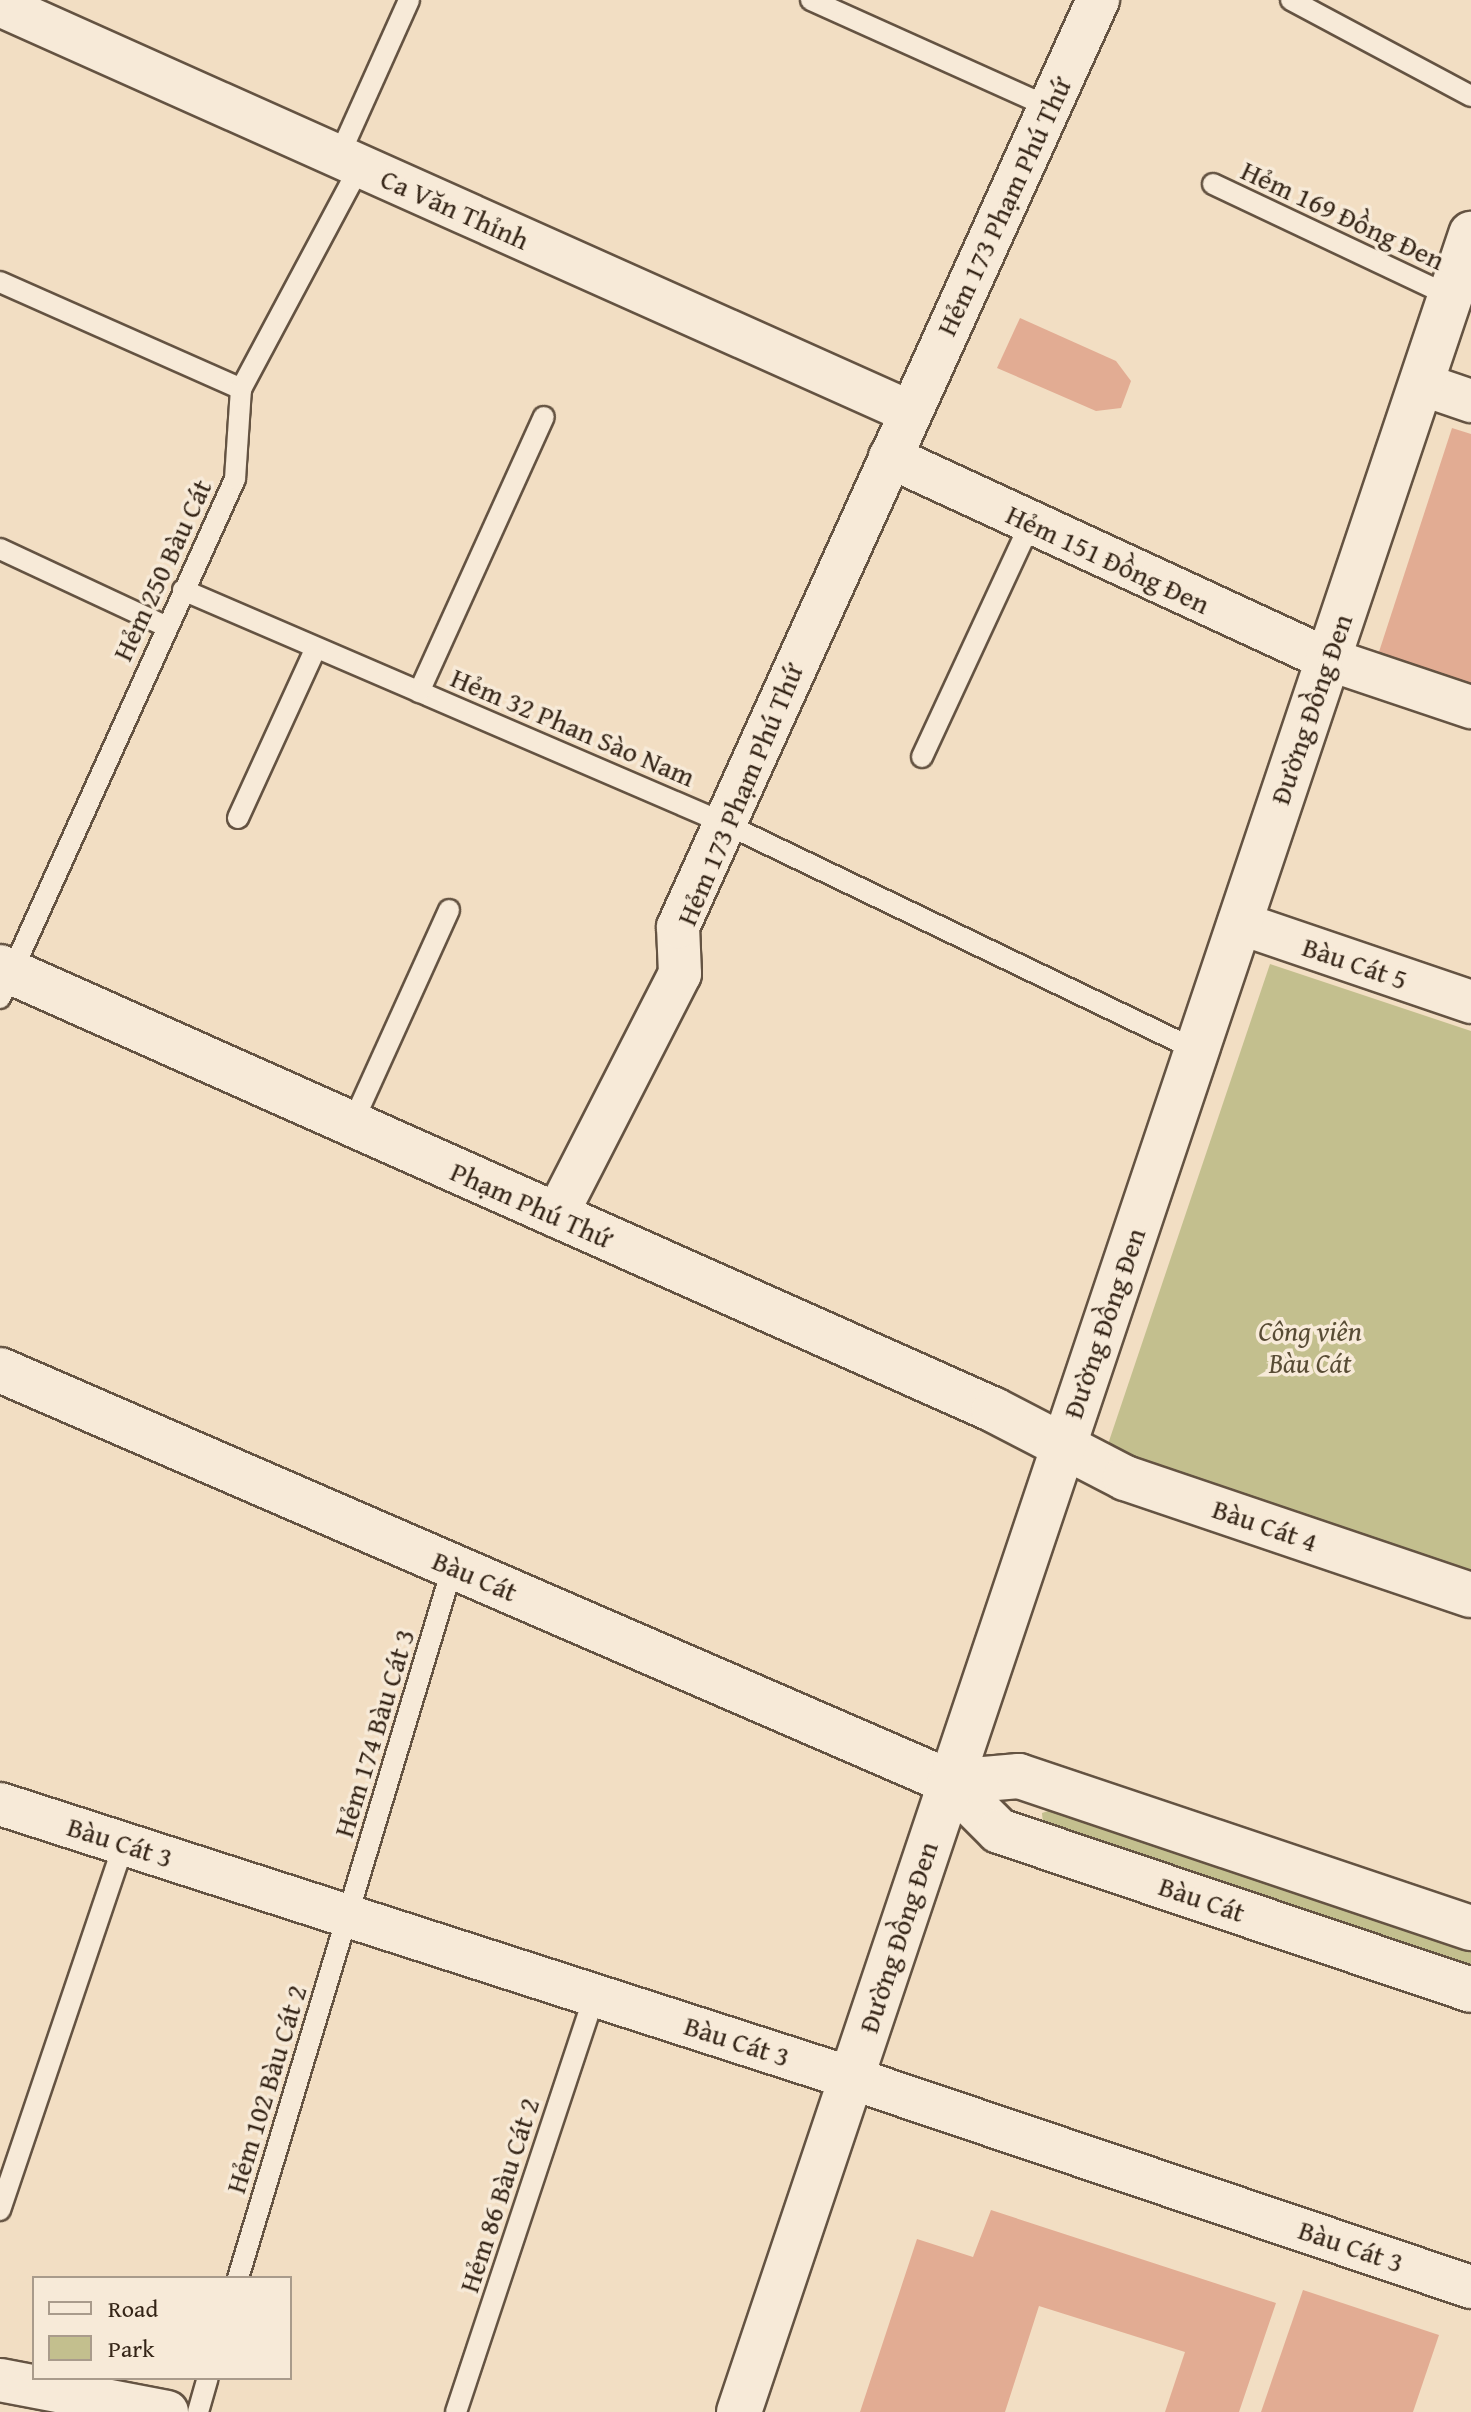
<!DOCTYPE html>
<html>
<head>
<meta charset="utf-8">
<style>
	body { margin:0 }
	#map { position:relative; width:1471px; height:2412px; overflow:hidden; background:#f2dec3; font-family:"Gentium Book Plus",serif }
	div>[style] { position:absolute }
	.green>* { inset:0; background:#c3bf8e }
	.building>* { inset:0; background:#e2ac93 }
	.roads { filter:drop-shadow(2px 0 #645342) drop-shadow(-2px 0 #645342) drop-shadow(0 2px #645342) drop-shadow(0 -2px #645342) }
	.service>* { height:20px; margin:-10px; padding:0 10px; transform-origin:10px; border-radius:10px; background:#f7ead8 }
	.minor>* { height:42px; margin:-21px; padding:0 21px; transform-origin:21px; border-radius:21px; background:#f7ead8 }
	.tertiary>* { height:44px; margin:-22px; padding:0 22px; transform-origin:22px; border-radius:22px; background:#f7ead8 }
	span { translate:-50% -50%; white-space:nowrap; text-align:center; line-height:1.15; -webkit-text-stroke:7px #f7ead8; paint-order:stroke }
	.street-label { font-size:28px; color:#352517 }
	.park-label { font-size:28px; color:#584c35; font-style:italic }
	.legend { position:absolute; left:32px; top:2276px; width:260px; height:104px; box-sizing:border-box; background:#f7ead8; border:2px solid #a99b8b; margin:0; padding:10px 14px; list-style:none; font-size:24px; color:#352517 }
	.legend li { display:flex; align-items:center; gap:16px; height:40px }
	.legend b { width:40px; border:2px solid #a99b8b }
</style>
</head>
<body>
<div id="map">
	<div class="green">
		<div style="clip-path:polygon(1270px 964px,1471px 1031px,1471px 1575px,1105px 1453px)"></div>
		<div style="clip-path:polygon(1051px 1810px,1471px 1950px,1471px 1968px,1043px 1824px,1042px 1813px)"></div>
	</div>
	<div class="building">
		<div style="clip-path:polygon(1020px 318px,1116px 361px,1131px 381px,1121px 408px,1096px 411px,997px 368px)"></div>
		<div style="clip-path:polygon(1452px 428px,1471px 434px,1471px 692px,1376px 661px)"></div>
		<div style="clip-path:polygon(991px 2210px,1276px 2303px,1239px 2412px,1165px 2412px,1185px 2352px,1039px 2306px,1005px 2412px,860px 2412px,917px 2239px,973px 2257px)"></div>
		<div style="clip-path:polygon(1303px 2290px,1439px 2335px,1413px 2412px,1261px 2412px)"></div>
	</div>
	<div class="roads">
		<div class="service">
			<div style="left:811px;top:0;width:261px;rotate:24.2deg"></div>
			<div style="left:1291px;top:0;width:204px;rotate:28.1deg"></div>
			<div style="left:339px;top:156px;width:171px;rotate:-65.8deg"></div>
			<div style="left:1213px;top:184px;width:262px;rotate:25.3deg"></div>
			<div style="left:0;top:282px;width:264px;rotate:23.9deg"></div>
			<div style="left:0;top:549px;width:184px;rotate:25deg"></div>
			<div style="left:183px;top:590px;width:589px;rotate:23.3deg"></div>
			<div style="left:724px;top:823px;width:524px;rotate:25.68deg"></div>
			<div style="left:419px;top:692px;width:302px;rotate:-65.6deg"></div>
			<div style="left:922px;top:757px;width:257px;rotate:-65.1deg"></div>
			<div style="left:238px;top:818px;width:187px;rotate:-65.4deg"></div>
			<div style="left:0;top:998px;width:570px;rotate:-65.64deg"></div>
			<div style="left:235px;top:479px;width:90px;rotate:-86.2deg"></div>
			<div style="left:241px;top:389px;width:253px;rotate:-61.9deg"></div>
			<div style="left:352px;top:1124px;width:235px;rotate:-65.6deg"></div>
			<div style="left:0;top:2210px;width:386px;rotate:-71.3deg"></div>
			<div style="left:238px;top:2278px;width:744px;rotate:-73.2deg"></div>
			<div style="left:198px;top:2412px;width:35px;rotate:-74deg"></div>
			<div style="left:456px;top:2412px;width:440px;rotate:-71.6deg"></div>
		</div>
		<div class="minor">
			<div style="left:0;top:5px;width:997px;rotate:24.1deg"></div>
			<div style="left:1421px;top:384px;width:53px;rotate:18.8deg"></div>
			<div style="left:890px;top:457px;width:482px;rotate:24.8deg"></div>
			<div style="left:1328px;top:659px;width:151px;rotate:18.6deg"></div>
			<div style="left:1239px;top:923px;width:245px;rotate:18.8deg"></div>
			<div style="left:556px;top:1216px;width:272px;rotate:-62.9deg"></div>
			<div style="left:680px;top:974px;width:47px;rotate:-92.4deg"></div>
			<div style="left:678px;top:927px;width:1018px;rotate:-65.63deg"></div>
			<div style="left:0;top:1804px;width:894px;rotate:17.85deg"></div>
			<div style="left:851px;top:2078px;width:654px;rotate:18.63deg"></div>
			<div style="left:0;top:2380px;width:170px;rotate:10.8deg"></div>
		</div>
		<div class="tertiary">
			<div style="left:0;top:967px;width:1088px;rotate:24.02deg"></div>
			<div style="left:994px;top:1410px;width:148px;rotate:27.4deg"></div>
			<div style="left:1125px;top:1478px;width:365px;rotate:18.7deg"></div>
			<div style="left:0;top:1370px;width:1035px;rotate:23.45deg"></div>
			<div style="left:950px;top:1782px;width:69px;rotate:45deg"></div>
			<div style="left:999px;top:1831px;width:498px;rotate:18.6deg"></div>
			<div style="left:950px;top:1782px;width:69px;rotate:-5deg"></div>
			<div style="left:1019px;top:1776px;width:477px;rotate:18.6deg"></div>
			<div style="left:739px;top:2412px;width:2298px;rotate:-71.42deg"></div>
		</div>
	</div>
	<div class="street-label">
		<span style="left:1004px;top:206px;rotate:-65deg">Hẻm 173 Phạm Phú Thứ</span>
		<span style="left:455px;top:209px;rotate:24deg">Ca Văn Thỉnh</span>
		<span style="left:1343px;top:215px;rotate:25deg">Hẻm 169 Đồng Đen</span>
		<span style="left:1108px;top:559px;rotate:25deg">Hẻm 151 Đồng Đen</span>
		<span style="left:162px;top:570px;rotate:-65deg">Hẻm 250 Bàu Cát</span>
		<span style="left:1311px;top:709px;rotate:-71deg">Đường Đồng Đen</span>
		<span style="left:573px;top:727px;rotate:23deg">Hẻm 32 Phan Sào Nam</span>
		<span style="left:740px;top:794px;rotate:-67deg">Hẻm 173 Phạm Phú Thứ</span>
		<span style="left:1355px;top:963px;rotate:19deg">Bàu Cát 5</span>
		<span style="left:532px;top:1205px;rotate:24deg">Phạm Phú Thứ</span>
		<span style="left:1104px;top:1323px;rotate:-71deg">Đường Đồng Đen</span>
		<span style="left:1265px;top:1525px;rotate:19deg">Bàu Cát 4</span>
		<span style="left:475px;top:1576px;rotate:23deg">Bàu Cát</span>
		<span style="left:374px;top:1733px;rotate:-73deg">Hẻm 174 Bàu Cát 3</span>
		<span style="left:120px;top:1842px;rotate:18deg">Bàu Cát 3</span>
		<span style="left:1202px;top:1899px;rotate:19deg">Bàu Cát</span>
		<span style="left:898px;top:1937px;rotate:-72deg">Đường Đồng Đen</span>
		<span style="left:737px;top:2041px;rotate:18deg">Bàu Cát 3</span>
		<span style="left:266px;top:2089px;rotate:-73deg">Hẻm 102 Bàu Cát 2</span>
		<span style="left:499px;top:2195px;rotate:-72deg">Hẻm 86 Bàu Cát 2</span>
		<span style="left:1351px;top:2246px;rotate:19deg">Bàu Cát 3</span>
	</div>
	<div class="park-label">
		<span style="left:1310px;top:1347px">Công viên<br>Bàu Cát</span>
	</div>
	<ul class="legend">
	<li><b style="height:10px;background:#f7ead8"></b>Road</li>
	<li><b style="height:22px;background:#c3bf8e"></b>Park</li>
	</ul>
</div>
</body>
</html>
